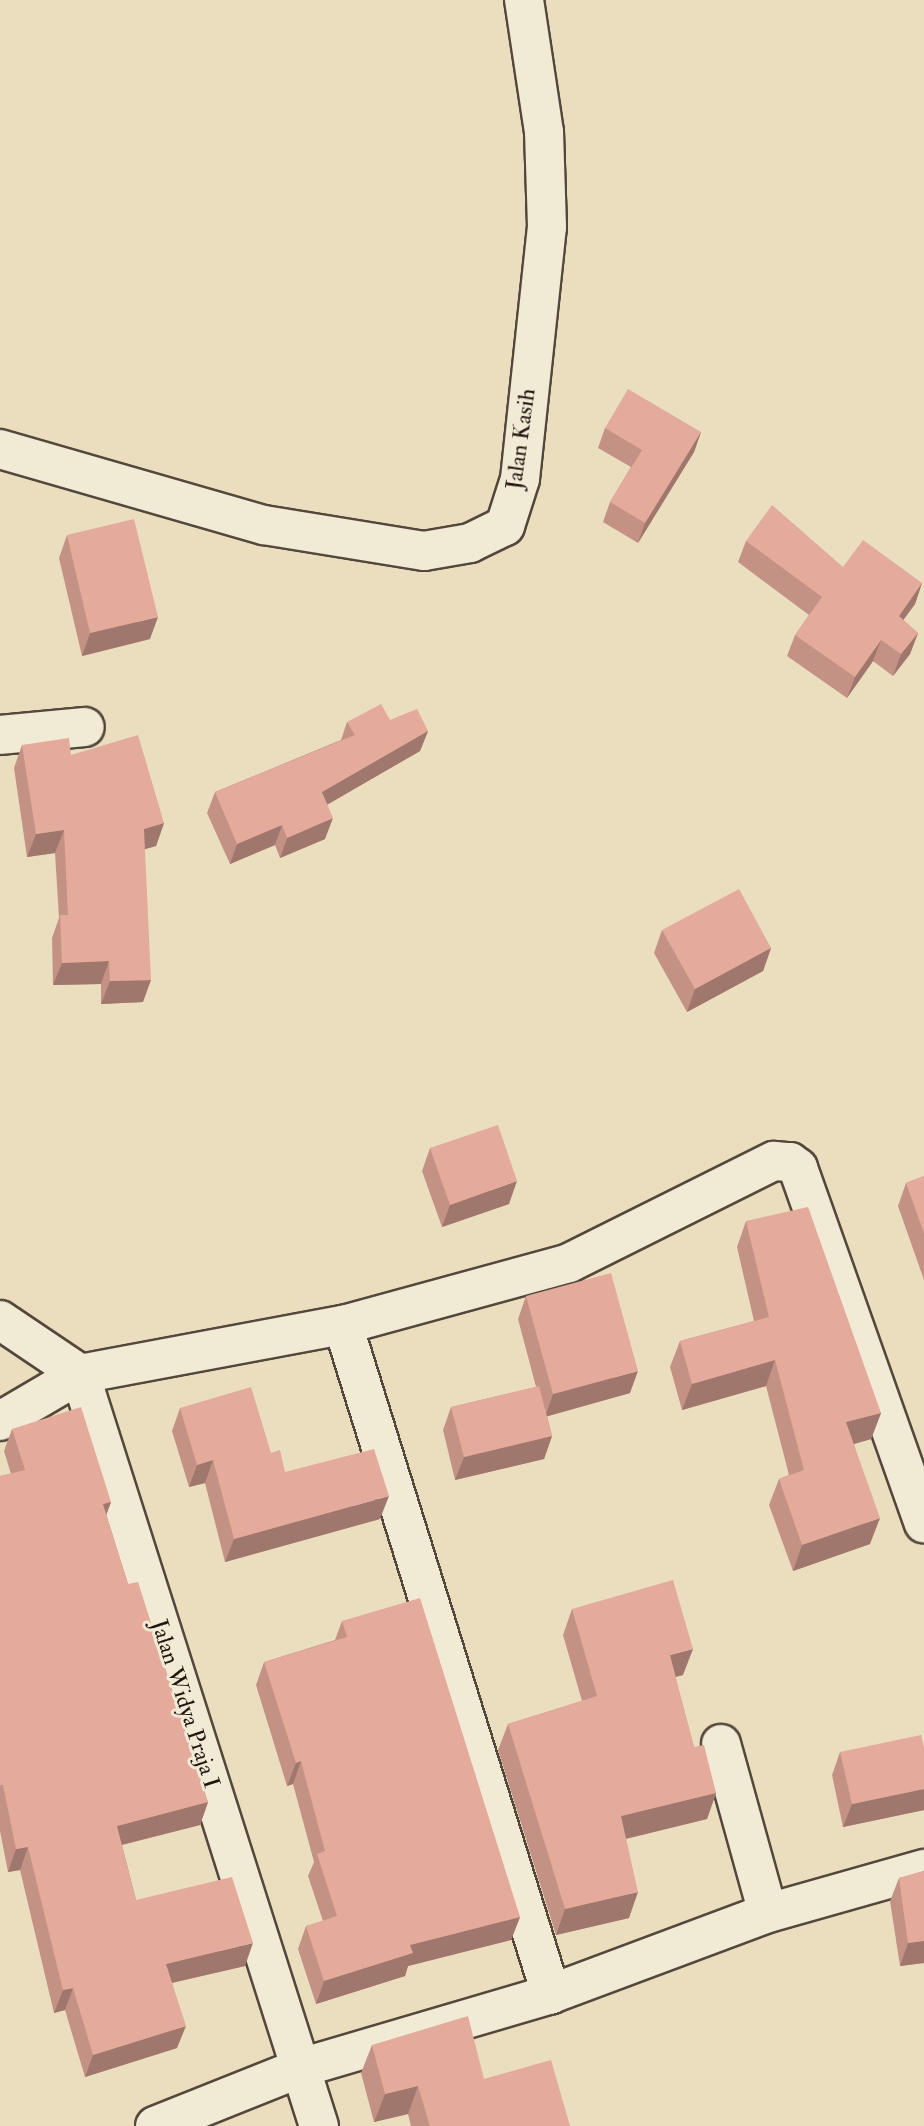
<!DOCTYPE html>
<html>
<head>
<meta charset="utf-8">
<style>
	body { margin:0 }
	#map { position:relative; width:924px; height:2126px; overflow:hidden; background:#eadebf; font-family:"IM FELL Double Pica",serif }
	div>[style] { position:absolute }
	.roads { filter:drop-shadow(2px 0 #54473b) drop-shadow(-2px 0 #54473b) drop-shadow(0 2px #54473b) drop-shadow(0 -2px #54473b) }
	.minor>* { height:38px; margin:-19px; padding:0 19px; transform-origin:19px; border-radius:19px; background:#f1ead5 }
	.wall>* { inset:0; background:#c49285 }
	.shaded-wall>* { inset:0; background:#a0776c }
	.building>* { inset:0; background:#e4aa9b }
	span { translate:-50% -50%; white-space:nowrap; text-align:center; line-height:1.15; -webkit-text-stroke:6px #f1ead5; paint-order:stroke }
	.street-label { font-size:23px; color:#22150f }
</style>
</head>
<body>
<div id="map">
	<div class="roads">
		<div class="minor">
			<div style="left:0;top:449px;width:275px;rotate:16.1deg"></div>
			<div style="left:264px;top:525px;width:162px;rotate:9.2deg"></div>
			<div style="left:424px;top:551px;width:47px;rotate:-9.9deg"></div>
			<div style="left:470px;top:543px;width:39px;rotate:-26deg"></div>
			<div style="left:505px;top:526px;width:49px;rotate:-72.3deg"></div>
			<div style="left:520px;top:479px;width:253px;rotate:-83.9deg"></div>
			<div style="left:547px;top:227px;width:95px;rotate:-91.8deg"></div>
			<div style="left:544px;top:132px;width:134px;rotate:-98.6deg"></div>
			<div style="left:0;top:735px;width:85px;rotate:-5.4deg"></div>
			<div style="left:0;top:1320px;width:97px;rotate:34deg"></div>
			<div style="left:80px;top:1374px;width:789px;rotate:72.37deg"></div>
			<div style="left:343px;top:1325px;width:701px;rotate:72.73deg"></div>
			<div style="left:0;top:1421px;width:93px;rotate:-30.4deg"></div>
			<div style="left:80px;top:1374px;width:268px;rotate:-10.6deg"></div>
			<div style="left:343px;top:1325px;width:234px;rotate:-15.3deg"></div>
			<div style="left:569px;top:1263px;width:229px;rotate:-26.5deg"></div>
			<div style="left:774px;top:1161px;width:16px;rotate:4deg"></div>
			<div style="left:790px;top:1162px;width:10px;rotate:37deg"></div>
			<div style="left:798px;top:1168px;width:377px;rotate:70.5deg"></div>
			<div style="left:721px;top:1744px;width:175px;rotate:74.5deg"></div>
			<div style="left:155px;top:2126px;width:156px;rotate:-21.8deg"></div>
			<div style="left:300px;top:2068px;width:262px;rotate:-16.4deg"></div>
			<div style="left:551px;top:1994px;width:232px;rotate:-20.5deg"></div>
			<div style="left:768px;top:1913px;width:162px;rotate:-15.8deg"></div>
		</div>
	</div>
	<div class="wall">
		<div style="clip-path:polygon(605px 428px,701px 432px,694px 452px,638px 543px,603px 522px,610px 502px,631px 467px,598px 448px)"></div>
		<div style="clip-path:polygon(67px 535px,150px 639px,82px 656px,59px 558px)"></div>
		<div style="clip-path:polygon(746px 541px,843px 567px,922px 583px,915px 604px,903px 620px,918px 633px,910px 654px,893px 676px,873px 661px,847px 698px,787px 656px,795px 635px,809px 615px,738px 562px)"></div>
		<div style="clip-path:polygon(390px 720px,428px 731px,420px 751px,327px 805px,325px 839px,280px 858px,275px 845px,230px 864px,207px 813px,215px 792px,341px 740px,347px 722px)"></div>
		<div style="clip-path:polygon(22px 745px,71px 755px,164px 823px,156px 846px,145px 849px,143px 1002px,101px 1004px,101px 984px,53px 985px,52px 938px,59px 918px,55px 853px,27px 857px,14px 768px)"></div>
		<div style="clip-path:polygon(662px 930px,771px 948px,763px 971px,687px 1012px,654px 953px)"></div>
		<div style="clip-path:polygon(430px 1148px,509px 1204px,442px 1227px,422px 1171px)"></div>
		<div style="clip-path:polygon(924px 1176px,924px 1280px,898px 1206px,906px 1183px)"></div>
		<div style="clip-path:polygon(746px 1221px,881px 1413px,871px 1439px,854px 1444px,870px 1544px,793px 1571px,769px 1505px,779px 1479px,789px 1475px,766px 1386px,682px 1410px,670px 1367px,680px 1341px,754px 1321px,737px 1247px)"></div>
		<div style="clip-path:polygon(526px 1296px,630px 1393px,547px 1416px,552px 1436px,544px 1459px,455px 1480px,443px 1430px,451px 1407px,536px 1387px,518px 1319px)"></div>
		<div style="clip-path:polygon(180px 1408px,271px 1453px,285px 1472px,380px 1519px,225px 1562px,205px 1483px,189px 1487px,172px 1431px)"></div>
		<div style="clip-path:polygon(12px 1429px,111px 1502px,106px 1514px,128px 1584px,208px 1802px,200px 1825px,122px 1845px,136px 1900px,245px 1966px,172px 1983px,177px 2048px,85px 2077px,65px 2010px,54px 2013px,20px 1870px,8px 1872px,0 1831px,0 1476px,11px 1474px,4px 1451px)"></div>
		<div style="clip-path:polygon(572px 1609px,683px 1675px,675px 1677px,694px 1747px,716px 1793px,707px 1819px,626px 1839px,629px 1918px,556px 1935px,498px 1750px,508px 1724px,582px 1701px,563px 1635px)"></div>
		<div style="clip-path:polygon(342px 1621px,520px 1917px,511px 1940px,408px 1966px,405px 1976px,316px 2004px,298px 1949px,306px 1926px,323px 1921px,308px 1876px,314px 1862px,293px 1784px,287px 1786px,256px 1685px,264px 1662px,335px 1640px)"></div>
		<div style="clip-path:polygon(924px 1748px,924px 1810px,843px 1827px,832px 1775px,840px 1752px)"></div>
		<div style="clip-path:polygon(924px 1871px,924px 1963px,900px 1966px,890px 1901px,899px 1878px)"></div>
		<div style="clip-path:polygon(372px 2045px,484px 2079px,570px 2126px,411px 2126px,408px 2114px,374px 2122px,361px 2073px)"></div>
	</div>
	<div class="shaded-wall">
		<div style="clip-path:polygon(701px 432px,694px 452px,638px 543px,645px 523px)"></div>
		<div style="clip-path:polygon(922px 583px,915px 604px,891px 637px,899px 616px)"></div>
		<div style="clip-path:polygon(158px 617px,150px 639px,82px 656px,90px 633px)"></div>
		<div style="clip-path:polygon(918px 633px,910px 654px,893px 676px,901px 654px)"></div>
		<div style="clip-path:polygon(881px 640px,873px 661px,847px 698px,855px 677px)"></div>
		<div style="clip-path:polygon(428px 731px,420px 751px,314px 812px,322px 792px)"></div>
		<div style="clip-path:polygon(333px 818px,325px 839px,280px 858px,287px 838px)"></div>
		<div style="clip-path:polygon(164px 823px,156px 846px,135px 852px,144px 829px)"></div>
		<div style="clip-path:polygon(282px 825px,275px 845px,230px 864px,237px 844px)"></div>
		<div style="clip-path:polygon(64px 830px,55px 853px,27px 857px,36px 834px)"></div>
		<div style="clip-path:polygon(771px 948px,763px 971px,687px 1012px,695px 989px)"></div>
		<div style="clip-path:polygon(109px 961px,101px 984px,53px 985px,62px 963px)"></div>
		<div style="clip-path:polygon(151px 980px,143px 1002px,101px 1004px,110px 981px)"></div>
		<div style="clip-path:polygon(517px 1181px,509px 1204px,442px 1227px,450px 1205px)"></div>
		<div style="clip-path:polygon(775px 1360px,766px 1386px,682px 1410px,692px 1384px)"></div>
		<div style="clip-path:polygon(638px 1371px,630px 1393px,545px 1417px,553px 1394px)"></div>
		<div style="clip-path:polygon(881px 1413px,871px 1439px,837px 1449px,846px 1422px)"></div>
		<div style="clip-path:polygon(552px 1436px,544px 1459px,455px 1480px,464px 1457px)"></div>
		<div style="clip-path:polygon(213px 1460px,205px 1483px,189px 1487px,197px 1465px)"></div>
		<div style="clip-path:polygon(389px 1496px,380px 1519px,225px 1562px,234px 1539px)"></div>
		<div style="clip-path:polygon(111px 1502px,103px 1524px,103px 1504px)"></div>
		<div style="clip-path:polygon(880px 1518px,870px 1544px,793px 1571px,802px 1545px)"></div>
		<div style="clip-path:polygon(693px 1649px,683px 1675px,660px 1681px,670px 1655px)"></div>
		<div style="clip-path:polygon(301px 1761px,293px 1784px,287px 1786px,296px 1763px)"></div>
		<div style="clip-path:polygon(924px 1789px,924px 1810px,843px 1827px,852px 1804px)"></div>
		<div style="clip-path:polygon(716px 1793px,707px 1819px,612px 1842px,621px 1816px)"></div>
		<div style="clip-path:polygon(208px 1802px,200px 1825px,109px 1848px,117px 1826px)"></div>
		<div style="clip-path:polygon(28px 1847px,20px 1870px,8px 1872px,16px 1849px)"></div>
		<div style="clip-path:polygon(638px 1892px,629px 1918px,556px 1935px,565px 1909px)"></div>
		<div style="clip-path:polygon(520px 1917px,511px 1940px,408px 1966px,405px 1976px,316px 2004px,324px 1981px,410px 1945px)"></div>
		<div style="clip-path:polygon(924px 1941px,924px 1963px,900px 1966px,908px 1943px)"></div>
		<div style="clip-path:polygon(253px 1943px,245px 1966px,158px 1986px,166px 1964px)"></div>
		<div style="clip-path:polygon(73px 1988px,65px 2010px,54px 2013px,63px 1990px)"></div>
		<div style="clip-path:polygon(186px 2026px,177px 2048px,85px 2077px,93px 2055px)"></div>
		<div style="clip-path:polygon(418px 2086px,408px 2114px,374px 2122px,385px 2094px)"></div>
	</div>
	<div class="building">
		<div style="clip-path:polygon(628px 389px,701px 432px,645px 523px,610px 502px,642px 450px,605px 428px)"></div>
		<div style="clip-path:polygon(772px 505px,843px 567px,863px 540px,922px 583px,899px 616px,918px 633px,901px 654px,881px 640px,855px 677px,795px 635px,822px 597px,746px 541px)"></div>
		<div style="clip-path:polygon(134px 519px,158px 617px,90px 633px,67px 535px)"></div>
		<div style="clip-path:polygon(381px 704px,390px 720px,417px 709px,428px 731px,322px 792px,333px 818px,287px 838px,282px 825px,237px 844px,215px 792px,355px 735px,347px 722px)"></div>
		<div style="clip-path:polygon(138px 735px,164px 823px,144px 829px,151px 980px,110px 981px,109px 961px,62px 963px,60px 915px,68px 915px,64px 830px,36px 834px,22px 745px,69px 738px,71px 755px)"></div>
		<div style="clip-path:polygon(739px 889px,771px 948px,695px 989px,662px 930px)"></div>
		<div style="clip-path:polygon(498px 1125px,517px 1181px,450px 1205px,430px 1148px)"></div>
		<div style="clip-path:polygon(924px 1176px,924px 1233px,906px 1183px)"></div>
		<div style="clip-path:polygon(808px 1207px,881px 1413px,846px 1422px,880px 1518px,802px 1545px,779px 1479px,804px 1470px,775px 1360px,692px 1384px,680px 1341px,769px 1317px,746px 1221px)"></div>
		<div style="clip-path:polygon(611px 1273px,638px 1371px,553px 1394px,526px 1296px)"></div>
		<div style="clip-path:polygon(539px 1386px,552px 1436px,464px 1457px,451px 1407px)"></div>
		<div style="clip-path:polygon(251px 1387px,271px 1453px,280px 1450px,285px 1472px,374px 1449px,389px 1496px,234px 1539px,213px 1460px,197px 1465px,180px 1408px)"></div>
		<div style="clip-path:polygon(81px 1407px,111px 1502px,103px 1504px,128px 1584px,138px 1582px,208px 1802px,117px 1826px,136px 1900px,232px 1877px,253px 1943px,166px 1964px,186px 2026px,93px 2055px,73px 1988px,63px 1990px,28px 1847px,16px 1849px,3px 1785px,0 1785px,0 1476px,25px 1470px,12px 1429px)"></div>
		<div style="clip-path:polygon(673px 1580px,693px 1649px,670px 1655px,694px 1747px,704px 1745px,716px 1793px,621px 1816px,638px 1892px,565px 1909px,508px 1724px,597px 1696px,572px 1609px)"></div>
		<div style="clip-path:polygon(420px 1598px,520px 1917px,410px 1945px,413px 1953px,324px 1981px,306px 1926px,337px 1916px,317px 1854px,325px 1851px,301px 1761px,296px 1763px,264px 1662px,347px 1637px,342px 1621px)"></div>
		<div style="clip-path:polygon(921px 1735px,924px 1748px,924px 1789px,852px 1804px,840px 1752px)"></div>
		<div style="clip-path:polygon(924px 1871px,924px 1941px,908px 1943px,899px 1878px)"></div>
		<div style="clip-path:polygon(468px 2016px,484px 2079px,551px 2060px,570px 2126px,430px 2126px,418px 2086px,385px 2094px,372px 2045px)"></div>
	</div>
	<div class="street-label">
		<span style="left:521px;top:439px;rotate:-82deg">Jalan Kasih</span>
		<span style="left:185px;top:1704px;rotate:72deg">Jalan Widya Praja I</span>
	</div>
</div>
</body>
</html>
